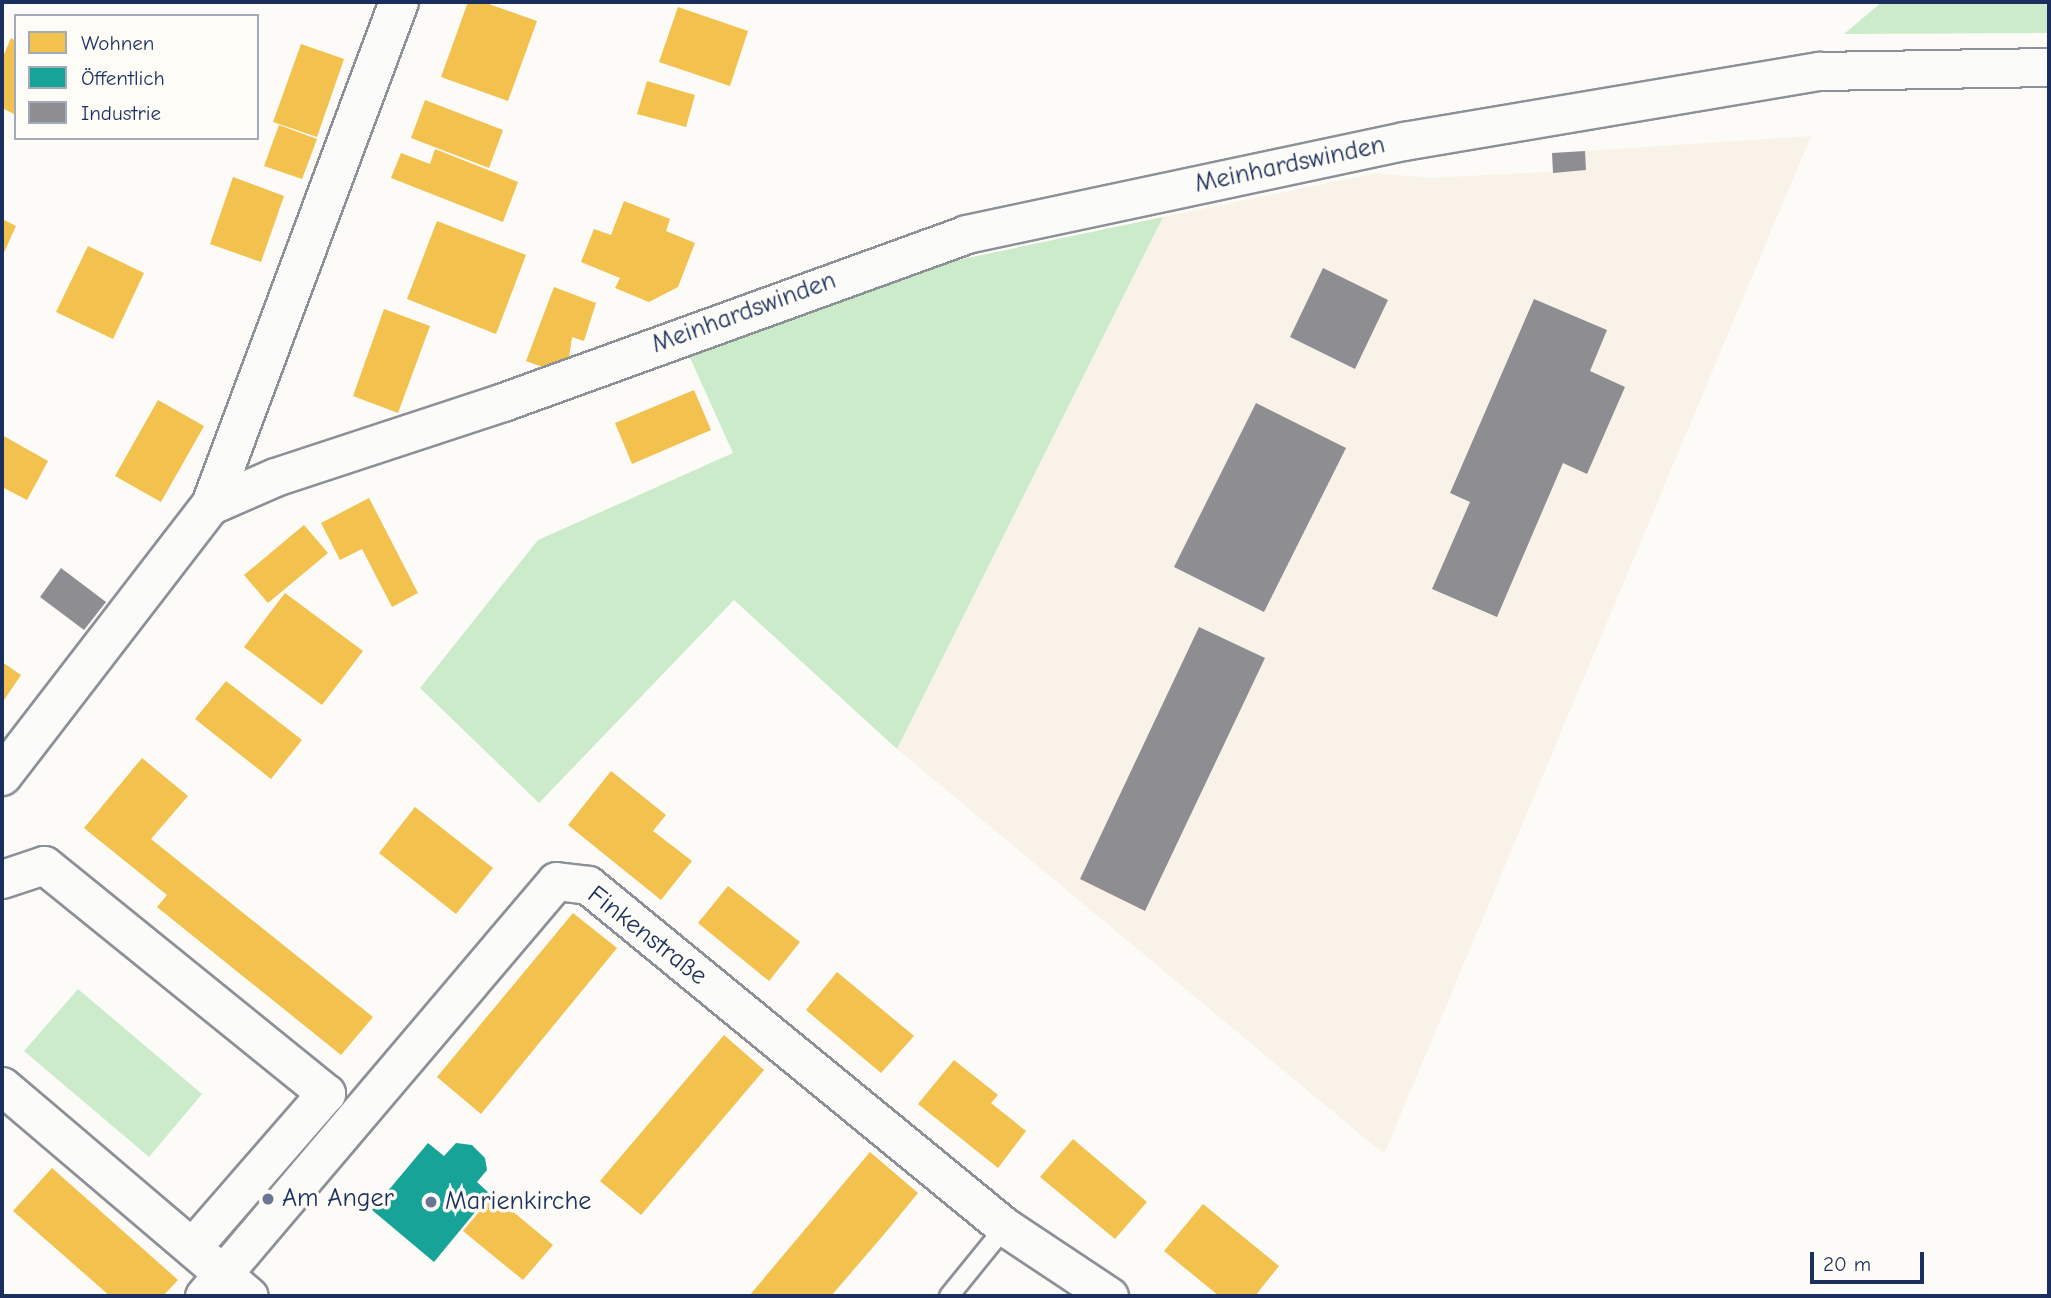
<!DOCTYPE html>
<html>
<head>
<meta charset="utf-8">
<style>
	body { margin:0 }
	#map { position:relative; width:2051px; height:1298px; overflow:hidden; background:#fcfbf8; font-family:"Comic Neue",sans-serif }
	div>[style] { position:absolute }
	.built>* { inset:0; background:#f9f2e8 }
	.green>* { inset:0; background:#ccebca }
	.homes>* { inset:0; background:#f2c14e }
	.public>* { inset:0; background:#17a398 }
	.industry>* { inset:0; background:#8d8d92 }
	.roads { filter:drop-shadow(2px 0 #8c9097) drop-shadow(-2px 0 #8c9097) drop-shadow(0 2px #8c9097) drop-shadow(0 -2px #8c9097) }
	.lane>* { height:18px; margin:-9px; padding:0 9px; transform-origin:9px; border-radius:9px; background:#fbfbf9 }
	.street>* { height:37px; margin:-18.5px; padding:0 18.5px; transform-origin:18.5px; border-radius:18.5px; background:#fbfbf9 }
	.secondary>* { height:38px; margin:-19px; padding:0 19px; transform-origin:19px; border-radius:19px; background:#fbfbf9 }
	.dots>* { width:19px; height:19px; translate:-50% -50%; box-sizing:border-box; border:4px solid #fdfcf7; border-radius:50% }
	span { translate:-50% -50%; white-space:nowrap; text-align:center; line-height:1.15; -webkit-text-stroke:7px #fdfcf7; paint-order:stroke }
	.street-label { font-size:26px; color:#1b2f5e }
	.poi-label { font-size:26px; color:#1b2f5e }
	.left { translate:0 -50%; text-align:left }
	.frame { position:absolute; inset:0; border:4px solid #1b2f5e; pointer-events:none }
	.legend { position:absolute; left:14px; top:14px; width:245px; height:126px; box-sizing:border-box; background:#fdfcf7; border:2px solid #a3aaba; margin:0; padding:9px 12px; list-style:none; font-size:21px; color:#1b2f5e }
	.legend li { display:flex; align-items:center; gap:14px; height:35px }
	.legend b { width:35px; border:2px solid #a3aaba }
	.scale { position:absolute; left:1810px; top:1252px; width:114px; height:32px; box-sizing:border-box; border:4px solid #1b2f5e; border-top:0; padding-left:9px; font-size:21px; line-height:24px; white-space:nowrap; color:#1b2f5e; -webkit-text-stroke:5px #fdfcf7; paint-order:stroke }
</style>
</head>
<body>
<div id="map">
	<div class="built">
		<div style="clip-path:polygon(1811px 136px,1384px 1154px,897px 749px,1163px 217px,1377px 173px,1429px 178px,1586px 170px,1585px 151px)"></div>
	</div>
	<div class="green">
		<div style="clip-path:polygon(1882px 2px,2049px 2px,2049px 33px,1844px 34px)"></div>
		<div style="clip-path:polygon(1163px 217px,897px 749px,734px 600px,539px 803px,420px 688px,538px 540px,733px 453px,687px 351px,958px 260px)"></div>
		<div style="clip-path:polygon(78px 989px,202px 1094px,149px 1157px,24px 1051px)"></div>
	</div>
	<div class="homes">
		<div style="clip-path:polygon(468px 2px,483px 2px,537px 21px,508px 101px,441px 77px)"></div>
		<div style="clip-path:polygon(678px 7px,748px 31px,730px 86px,659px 62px)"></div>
		<div style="clip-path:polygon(11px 38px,16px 41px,16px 115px,2px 108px,2px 59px)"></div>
		<div style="clip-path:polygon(301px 44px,344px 59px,317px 137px,273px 122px)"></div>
		<div style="clip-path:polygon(647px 81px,695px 95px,686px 127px,637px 114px)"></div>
		<div style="clip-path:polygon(425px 100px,503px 130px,489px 168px,411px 138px)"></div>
		<div style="clip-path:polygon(279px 125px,317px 139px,302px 179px,264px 166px)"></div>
		<div style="clip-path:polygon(435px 149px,518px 182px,503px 222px,391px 178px,401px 153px,430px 164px)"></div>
		<div style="clip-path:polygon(233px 177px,284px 196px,261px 262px,210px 244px)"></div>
		<div style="clip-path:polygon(624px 201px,670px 219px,666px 231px,695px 243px,678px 287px,649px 302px,615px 288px,620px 278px,581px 262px,594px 229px,611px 235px)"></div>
		<div style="clip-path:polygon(2px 219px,16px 226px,2px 257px)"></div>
		<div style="clip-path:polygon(437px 221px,526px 255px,496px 334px,407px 299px)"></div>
		<div style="clip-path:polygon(88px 246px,144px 273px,113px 339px,56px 312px)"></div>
		<div style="clip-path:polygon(554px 287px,596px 303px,584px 341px,572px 337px,569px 358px,548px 369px,526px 361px)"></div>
		<div style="clip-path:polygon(384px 309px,430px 326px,398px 413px,353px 396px)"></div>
		<div style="clip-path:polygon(694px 390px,711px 430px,632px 464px,615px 423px)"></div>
		<div style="clip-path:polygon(158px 400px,204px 426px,161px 502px,115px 476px)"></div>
		<div style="clip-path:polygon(2px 435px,48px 461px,27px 500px,2px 487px)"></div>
		<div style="clip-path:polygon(369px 498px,418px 593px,392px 607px,362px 549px,340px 560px,321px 523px)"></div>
		<div style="clip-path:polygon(304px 525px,328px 553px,268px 603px,244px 575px)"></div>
		<div style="clip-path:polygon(285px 593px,363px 651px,322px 705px,244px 647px)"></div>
		<div style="clip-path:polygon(2px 662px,21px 675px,2px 703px)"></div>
		<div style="clip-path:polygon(226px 681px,302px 740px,271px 779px,195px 719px)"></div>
		<div style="clip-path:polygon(142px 758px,188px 796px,151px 839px,373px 1017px,341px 1055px,157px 907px,167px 895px,84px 828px)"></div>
		<div style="clip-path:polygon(611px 771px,666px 815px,653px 831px,692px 861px,661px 900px,568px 825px)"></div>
		<div style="clip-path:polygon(415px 807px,493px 868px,456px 914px,379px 853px)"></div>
		<div style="clip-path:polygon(728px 886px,800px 942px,769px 981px,698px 923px)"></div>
		<div style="clip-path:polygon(573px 913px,617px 948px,481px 1114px,437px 1077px)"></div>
		<div style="clip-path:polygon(837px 972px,914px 1036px,881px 1073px,806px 1010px)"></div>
		<div style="clip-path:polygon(724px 1035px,764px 1070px,641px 1215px,600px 1181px)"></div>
		<div style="clip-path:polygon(954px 1060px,998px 1095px,991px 1103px,1026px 1131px,998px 1168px,918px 1104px)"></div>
		<div style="clip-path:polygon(1073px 1139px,1147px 1202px,1115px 1239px,1040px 1177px)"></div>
		<div style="clip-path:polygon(870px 1152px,918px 1193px,886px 1232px,831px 1296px,749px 1296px)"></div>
		<div style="clip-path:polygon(52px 1168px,178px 1280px,163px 1296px,110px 1296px,13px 1211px)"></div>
		<div style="clip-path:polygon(493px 1195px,553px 1245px,523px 1280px,463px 1231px)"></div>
		<div style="clip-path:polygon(1203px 1204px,1279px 1266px,1255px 1296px,1219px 1296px,1164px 1251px)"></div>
	</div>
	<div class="public">
		<div style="clip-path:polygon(428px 1143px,444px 1156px,456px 1143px,472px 1145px,485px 1158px,487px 1170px,477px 1182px,490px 1194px,434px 1262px,372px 1210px)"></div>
	</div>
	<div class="industry">
		<div style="clip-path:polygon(1585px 151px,1586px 170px,1553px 173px,1552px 153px)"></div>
		<div style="clip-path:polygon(1323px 268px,1388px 300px,1355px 369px,1290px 337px)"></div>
		<div style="clip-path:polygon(1534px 299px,1607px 330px,1590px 371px,1625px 387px,1587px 474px,1563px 463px,1497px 617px,1432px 589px,1470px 502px,1450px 493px)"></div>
		<div style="clip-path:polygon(1256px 403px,1346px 448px,1264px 612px,1174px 567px)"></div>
		<div style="clip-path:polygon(61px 568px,106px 602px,84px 630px,40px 597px)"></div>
		<div style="clip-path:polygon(1199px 627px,1265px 658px,1145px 911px,1080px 879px)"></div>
	</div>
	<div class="roads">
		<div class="lane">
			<div style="left:949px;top:1296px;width:89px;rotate:-50.9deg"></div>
		</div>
		<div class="street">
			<div style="left:211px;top:505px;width:70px;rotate:-23.6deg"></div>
			<div style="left:275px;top:477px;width:240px;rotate:-18.2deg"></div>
			<div style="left:503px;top:402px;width:493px;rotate:-19.9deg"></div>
			<div style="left:966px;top:234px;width:448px;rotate:-12deg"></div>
			<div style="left:1404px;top:141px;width:421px;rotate:-9.6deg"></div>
			<div style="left:1819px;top:71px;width:230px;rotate:-1deg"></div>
			<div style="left:2px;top:879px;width:44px;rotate:-18.4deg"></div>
			<div style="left:44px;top:865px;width:363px;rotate:39deg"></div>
			<div style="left:326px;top:1093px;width:204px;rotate:131deg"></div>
			<div style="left:2px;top:1086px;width:324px;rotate:40.4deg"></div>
			<div style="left:204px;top:1296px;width:544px;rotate:-49.7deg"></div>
			<div style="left:556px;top:881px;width:32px;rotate:7deg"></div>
			<div style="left:588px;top:885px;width:539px;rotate:39.36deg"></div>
			<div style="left:1005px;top:1227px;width:125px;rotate:33.6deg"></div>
		</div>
		<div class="secondary">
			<div style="left:2px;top:776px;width:342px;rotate:-52.4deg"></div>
			<div style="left:211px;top:505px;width:537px;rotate:-69.51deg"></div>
		</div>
	</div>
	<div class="dots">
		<div style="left:268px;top:1199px;background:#6a7694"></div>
		<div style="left:431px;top:1202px;background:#6a7694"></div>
	</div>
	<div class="street-label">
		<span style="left:1290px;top:165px;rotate:-12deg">Meinhardswinden</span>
		<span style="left:744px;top:313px;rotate:-20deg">Meinhardswinden</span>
		<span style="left:647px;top:936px;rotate:38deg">Finkenstraße</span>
	</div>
	<div class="poi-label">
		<span class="left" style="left:282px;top:1199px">Am Anger</span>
		<span class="left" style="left:445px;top:1202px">Marienkirche</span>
	</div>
	<div class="frame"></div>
	<ul class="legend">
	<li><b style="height:19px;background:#f2c14e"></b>Wohnen</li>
	<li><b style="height:19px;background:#17a398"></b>Öffentlich</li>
	<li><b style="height:19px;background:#8d8d92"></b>Industrie</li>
	</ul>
	<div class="scale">20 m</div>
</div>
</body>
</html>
